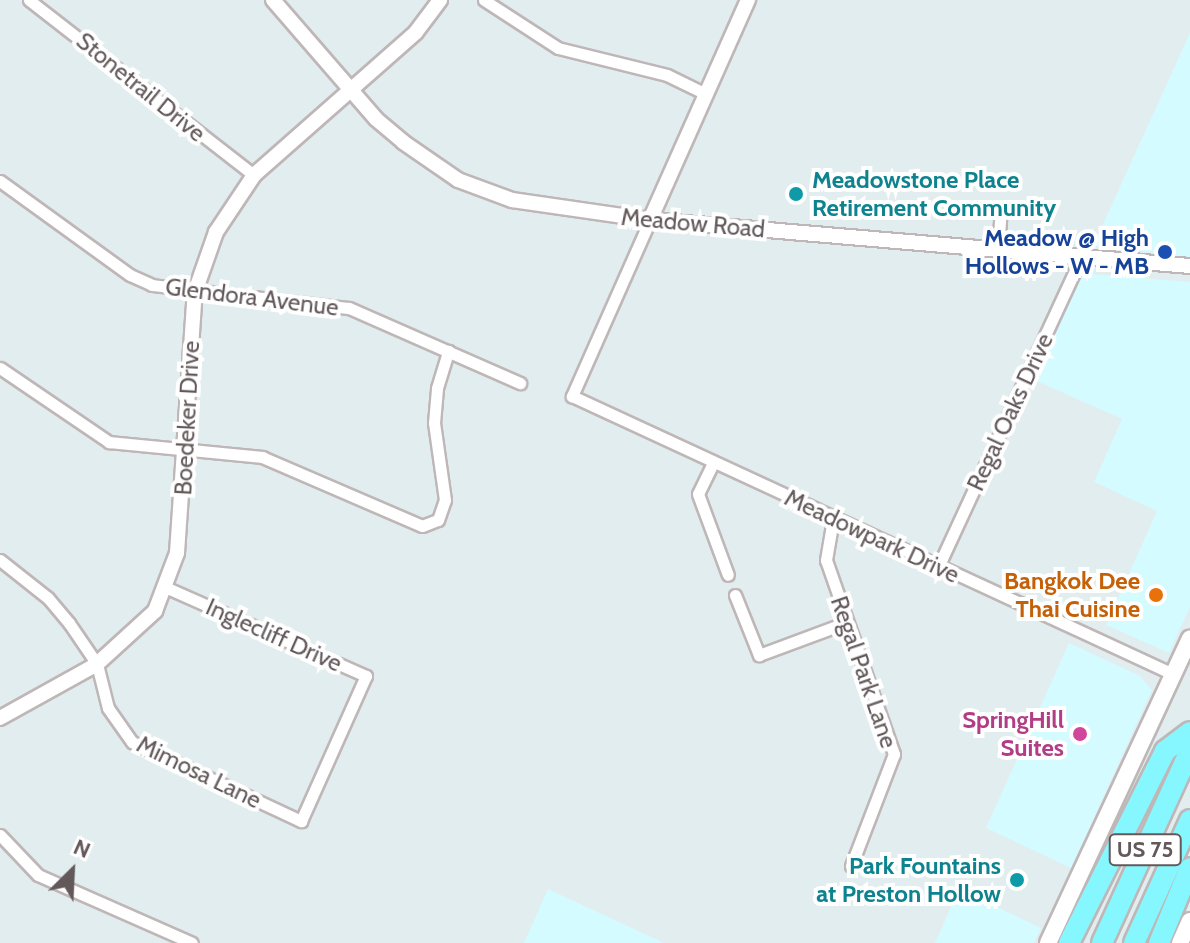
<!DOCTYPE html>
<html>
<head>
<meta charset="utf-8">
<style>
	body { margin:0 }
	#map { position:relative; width:1190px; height:943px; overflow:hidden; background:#e1edee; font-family:Cabin,sans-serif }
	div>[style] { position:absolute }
	.commercial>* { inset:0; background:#d4fbff }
	.roads { filter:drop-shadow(2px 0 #bfb6b7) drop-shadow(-2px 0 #bfb6b7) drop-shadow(0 2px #bfb6b7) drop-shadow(0 -2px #bfb6b7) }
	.minor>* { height:11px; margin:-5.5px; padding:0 5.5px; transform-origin:5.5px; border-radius:5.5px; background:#fff }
	.tertiary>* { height:14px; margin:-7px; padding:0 7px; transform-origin:7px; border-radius:7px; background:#fff }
	.secondary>* { height:16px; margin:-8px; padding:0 8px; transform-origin:8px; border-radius:8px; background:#fff }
	.motorway>* { height:20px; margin:-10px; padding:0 10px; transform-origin:10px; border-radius:10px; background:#86f7ff }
	.dots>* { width:22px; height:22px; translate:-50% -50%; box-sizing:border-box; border:4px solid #fff; border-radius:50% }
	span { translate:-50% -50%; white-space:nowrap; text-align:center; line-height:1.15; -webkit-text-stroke:8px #fff; paint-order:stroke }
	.shield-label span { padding:2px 6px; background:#fff; border:2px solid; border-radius:6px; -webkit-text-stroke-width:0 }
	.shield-label { font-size:22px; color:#63595b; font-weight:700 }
	.street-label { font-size:24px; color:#63595b }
	.culture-label { font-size:24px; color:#0d838f; font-weight:700 }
	.left { translate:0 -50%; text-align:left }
	.right { translate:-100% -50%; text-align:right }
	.transit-label { font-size:24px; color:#164399; font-weight:700 }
	.food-label { font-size:24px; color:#c56008; font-weight:700 }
	.hotel-label { font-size:24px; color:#b23c85; font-weight:700 }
	.north { position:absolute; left:32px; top:831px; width:80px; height:80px; -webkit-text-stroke:6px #fff; paint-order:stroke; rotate:24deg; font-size:22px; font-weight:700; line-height:32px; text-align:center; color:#63595b }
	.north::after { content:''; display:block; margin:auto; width:28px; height:36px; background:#63595b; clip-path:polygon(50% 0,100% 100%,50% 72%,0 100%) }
</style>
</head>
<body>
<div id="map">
	<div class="commercial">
		<div style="clip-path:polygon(1190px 33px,1190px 257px,1093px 246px)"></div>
		<div style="clip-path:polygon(1079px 273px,1190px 282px,1190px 607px,1169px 653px,1106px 625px,1157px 511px,1094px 482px,1122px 419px,1032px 379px)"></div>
		<div style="clip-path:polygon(1069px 643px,1140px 676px,1152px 690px,1071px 868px,986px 828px)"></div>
		<div style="clip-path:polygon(548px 889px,664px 943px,524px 943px)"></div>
		<div style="clip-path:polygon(959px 889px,1041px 928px,1034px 943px,935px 943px)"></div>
	</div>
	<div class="roads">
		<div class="minor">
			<div style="left:29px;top:0;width:285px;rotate:37.9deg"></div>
			<div style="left:484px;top:0;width:88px;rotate:33deg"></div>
			<div style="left:558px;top:48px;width:112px;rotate:13.9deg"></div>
			<div style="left:667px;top:75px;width:43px;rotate:26deg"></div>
			<div style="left:0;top:181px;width:160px;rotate:35.9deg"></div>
			<div style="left:130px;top:275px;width:24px;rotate:24deg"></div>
			<div style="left:152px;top:285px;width:198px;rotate:6.7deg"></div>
			<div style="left:349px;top:308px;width:187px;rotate:23.7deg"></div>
			<div style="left:650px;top:220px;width:193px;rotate:113.9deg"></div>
			<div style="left:572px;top:396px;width:662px;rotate:24.82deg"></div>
			<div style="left:998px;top:250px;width:39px;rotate:-86deg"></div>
			<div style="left:0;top:368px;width:132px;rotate:34.2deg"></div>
			<div style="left:109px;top:442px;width:154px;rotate:5.6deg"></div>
			<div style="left:262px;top:457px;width:174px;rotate:23.3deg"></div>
			<div style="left:422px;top:526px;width:17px;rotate:-21deg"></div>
			<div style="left:438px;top:520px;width:21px;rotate:-71deg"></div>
			<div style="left:445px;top:500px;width:78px;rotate:-98.1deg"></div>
			<div style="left:434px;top:423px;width:35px;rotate:-85deg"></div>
			<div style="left:437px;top:388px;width:39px;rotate:-73deg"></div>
			<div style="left:713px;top:463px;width:34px;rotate:116deg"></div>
			<div style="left:698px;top:494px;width:86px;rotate:69.7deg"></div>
			<div style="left:833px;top:519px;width:42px;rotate:99.7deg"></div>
			<div style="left:826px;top:560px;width:206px;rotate:70.7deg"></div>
			<div style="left:894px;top:754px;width:120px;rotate:111deg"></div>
			<div style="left:0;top:560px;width:61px;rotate:38.4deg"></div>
			<div style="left:48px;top:598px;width:33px;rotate:50deg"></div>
			<div style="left:69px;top:623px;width:50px;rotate:55.7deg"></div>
			<div style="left:97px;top:664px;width:45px;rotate:76deg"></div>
			<div style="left:108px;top:708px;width:42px;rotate:54.8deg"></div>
			<div style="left:132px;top:742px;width:187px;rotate:25.1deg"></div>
			<div style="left:301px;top:821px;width:159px;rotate:-65.9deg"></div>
			<div style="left:366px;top:676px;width:218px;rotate:-156.1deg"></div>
			<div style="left:938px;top:567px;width:341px;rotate:-65.2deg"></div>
			<div style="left:735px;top:595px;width:65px;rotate:68.2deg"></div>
			<div style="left:759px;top:655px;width:92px;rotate:-20.4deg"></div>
			<div style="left:0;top:835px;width:55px;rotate:46.5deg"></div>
			<div style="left:38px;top:875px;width:168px;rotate:23.8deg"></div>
		</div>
		<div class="tertiary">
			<div style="left:273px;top:0;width:157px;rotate:49.1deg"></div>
			<div style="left:376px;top:119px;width:35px;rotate:40deg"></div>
			<div style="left:403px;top:142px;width:67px;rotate:34.6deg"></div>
			<div style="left:458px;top:180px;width:58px;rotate:20.3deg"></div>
			<div style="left:512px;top:200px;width:139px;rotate:8.2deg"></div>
			<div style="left:650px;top:220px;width:542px;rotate:4.87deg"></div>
			<div style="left:650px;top:220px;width:241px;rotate:-66deg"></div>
			<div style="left:0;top:718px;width:111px;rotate:-29.1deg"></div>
			<div style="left:97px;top:664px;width:79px;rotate:-42.4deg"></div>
			<div style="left:155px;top:611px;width:62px;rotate:-69.2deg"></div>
			<div style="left:177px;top:553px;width:262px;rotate:-86.1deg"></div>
			<div style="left:195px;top:292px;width:64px;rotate:-70.7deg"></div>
			<div style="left:216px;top:232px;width:69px;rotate:-56.3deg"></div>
			<div style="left:254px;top:175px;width:216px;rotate:-41.4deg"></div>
			<div style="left:416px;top:32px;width:40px;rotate:-53deg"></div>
		</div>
		<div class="secondary">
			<div style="left:1048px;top:943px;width:336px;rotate:-65deg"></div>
			<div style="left:1180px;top:943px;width:24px;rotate:-66deg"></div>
		</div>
		<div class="motorway">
			<div style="left:1069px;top:943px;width:215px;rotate:-63.4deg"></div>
			<div style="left:1165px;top:751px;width:31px;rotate:-37deg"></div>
			<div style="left:1102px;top:943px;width:211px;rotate:-65.4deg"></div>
			<div style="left:1134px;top:943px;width:135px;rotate:-65.5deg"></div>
			<div style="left:1159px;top:943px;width:81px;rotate:-67.5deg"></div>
		</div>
	</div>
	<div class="dots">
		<div style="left:796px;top:194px;background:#0f9aa8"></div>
		<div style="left:1165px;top:252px;background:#1a4fb4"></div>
		<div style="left:1156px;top:595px;background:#e8710a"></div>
		<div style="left:1080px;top:734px;background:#d1479c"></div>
		<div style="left:1017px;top:880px;background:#0f9aa8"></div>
	</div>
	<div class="shield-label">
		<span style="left:1145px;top:850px">US 75</span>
	</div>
	<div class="street-label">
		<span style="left:141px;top:87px;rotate:39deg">Stonetrail Drive</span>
		<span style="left:693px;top:223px;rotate:5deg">Meadow Road</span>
		<span style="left:252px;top:297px;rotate:7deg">Glendora Avenue</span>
		<span style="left:1010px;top:412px;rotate:-65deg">Regal Oaks Drive</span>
		<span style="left:187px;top:418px;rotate:-87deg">Boedeker Drive</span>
		<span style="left:872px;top:536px;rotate:25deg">Meadowpark Drive</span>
		<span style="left:274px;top:635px;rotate:24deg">Inglecliff Drive</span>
		<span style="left:864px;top:672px;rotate:71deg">Regal Park Lane</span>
		<span style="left:199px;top:772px;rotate:26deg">Mimosa Lane</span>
	</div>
	<div class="culture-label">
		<span class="left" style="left:812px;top:194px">Meadowstone Place<br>Retirement Community</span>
		<span class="right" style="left:1001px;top:880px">Park Fountains<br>at Preston Hollow</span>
	</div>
	<div class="transit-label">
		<span class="right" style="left:1149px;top:252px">Meadow @ High<br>Hollows - W - MB</span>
	</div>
	<div class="food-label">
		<span class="right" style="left:1140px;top:595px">Bangkok Dee<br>Thai Cuisine</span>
	</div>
	<div class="hotel-label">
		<span class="right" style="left:1064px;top:734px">SpringHill<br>Suites</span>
	</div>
	<div class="north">N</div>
</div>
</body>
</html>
